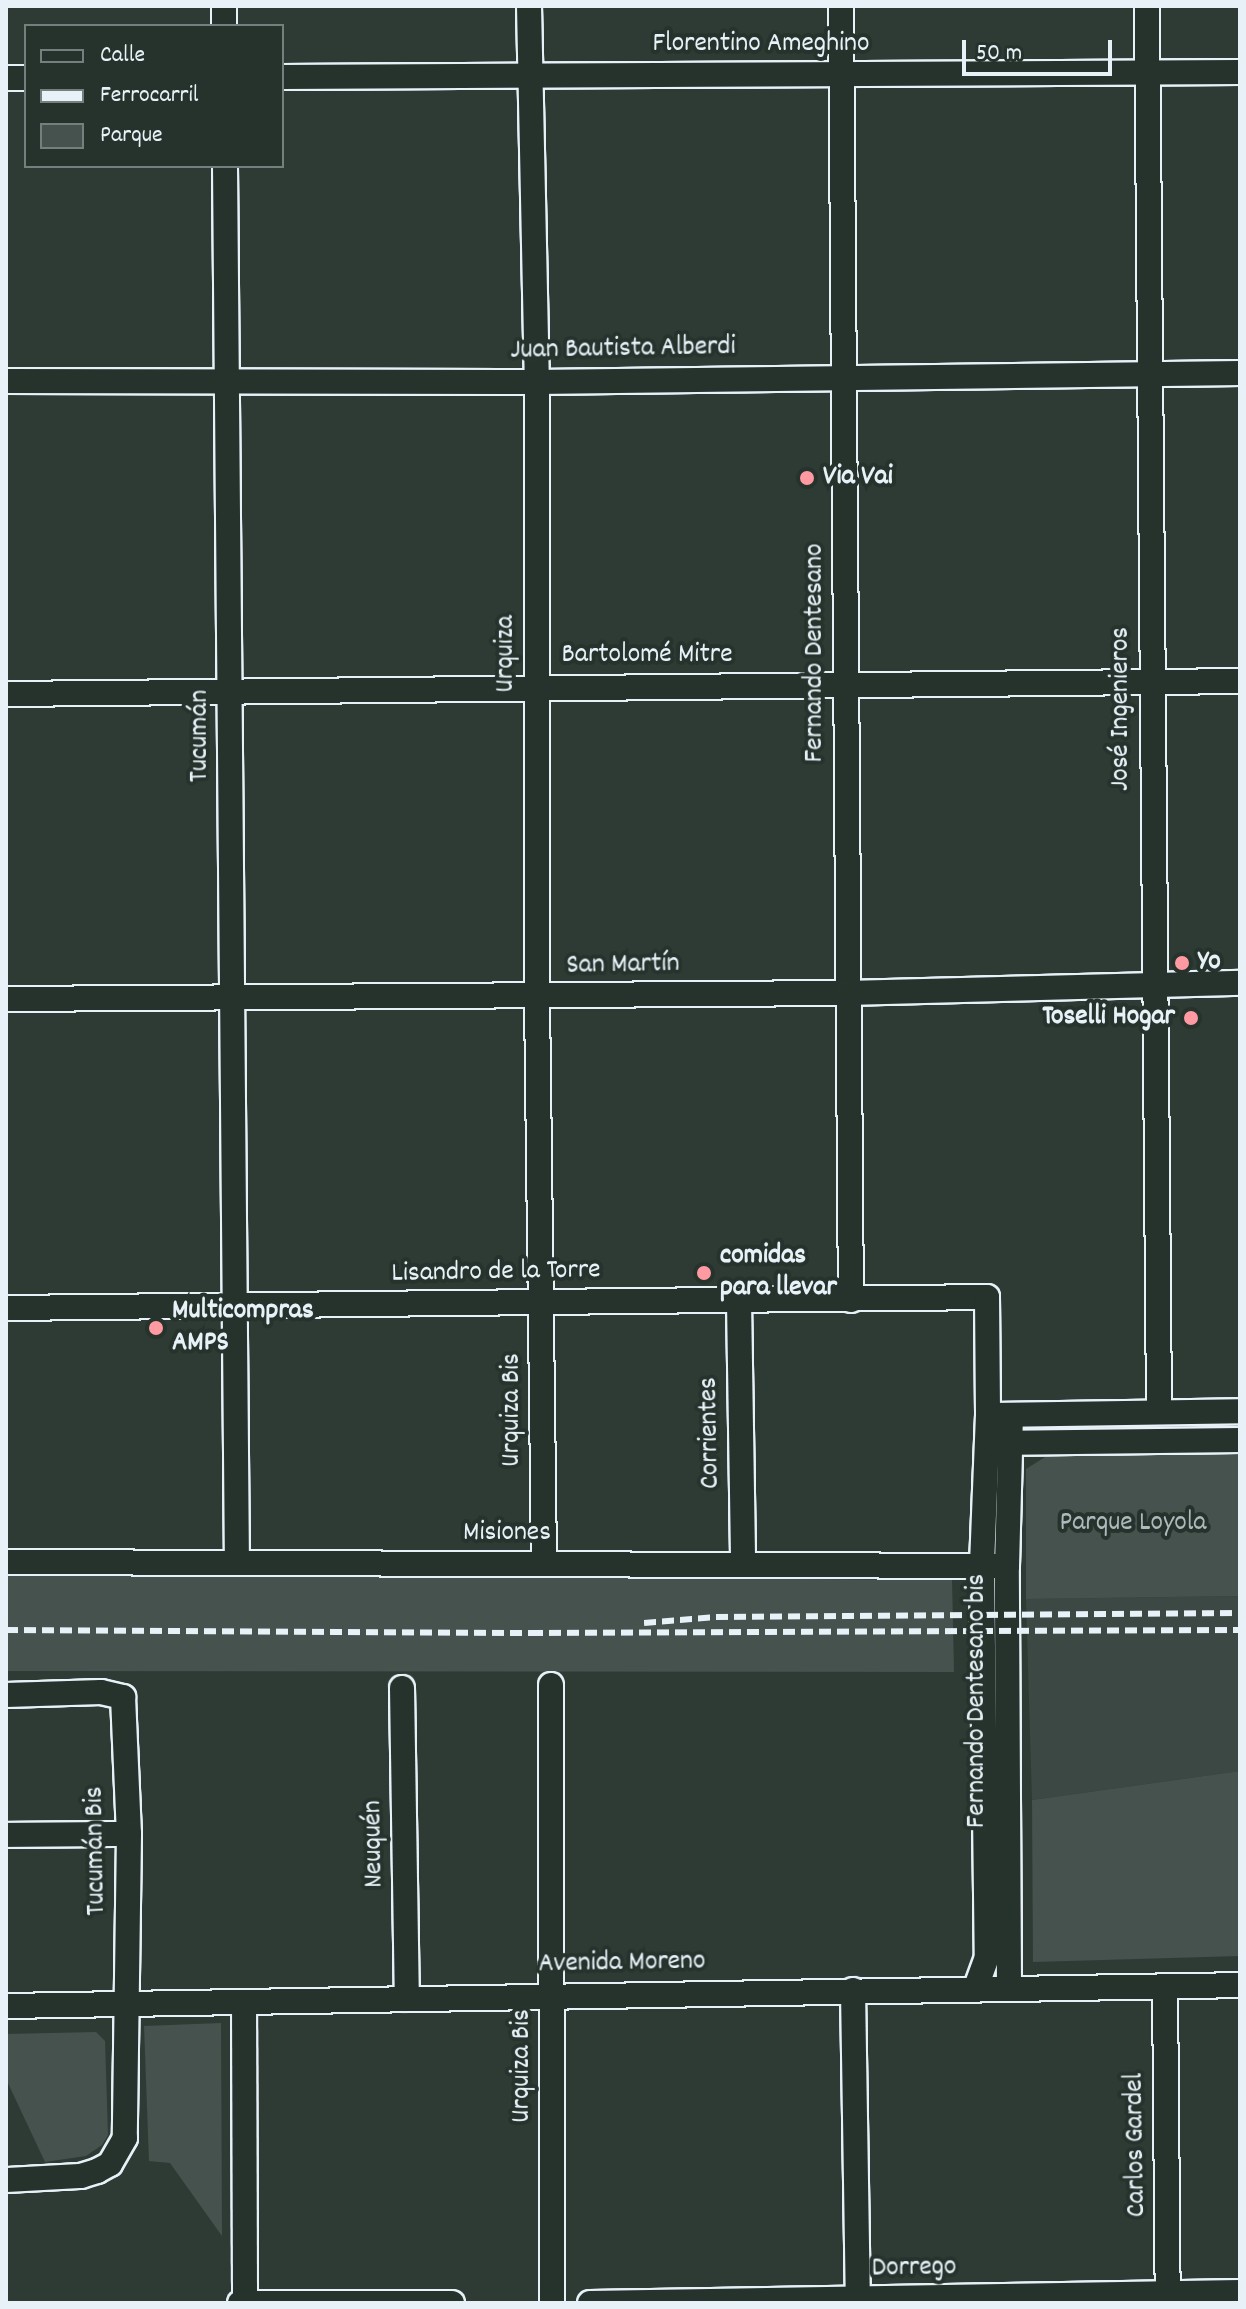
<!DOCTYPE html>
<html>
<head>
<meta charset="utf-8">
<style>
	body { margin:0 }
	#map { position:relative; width:1246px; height:2309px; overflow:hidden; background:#2e3b35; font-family:Dekko,sans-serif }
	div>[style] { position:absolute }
	.built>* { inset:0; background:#3b4843 }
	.green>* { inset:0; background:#45524e }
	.roads { filter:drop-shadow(2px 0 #e8f1f8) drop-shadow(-2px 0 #e8f1f8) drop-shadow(0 2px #e8f1f8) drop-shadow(0 -2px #e8f1f8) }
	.minor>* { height:24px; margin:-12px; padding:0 12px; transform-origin:12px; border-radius:12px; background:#26332d }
	.rail>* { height:6px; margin-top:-3px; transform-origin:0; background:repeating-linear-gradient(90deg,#e8f1f8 0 12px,transparent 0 18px) }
	.dots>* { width:22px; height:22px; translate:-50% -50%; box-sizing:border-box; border:4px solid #26332d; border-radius:50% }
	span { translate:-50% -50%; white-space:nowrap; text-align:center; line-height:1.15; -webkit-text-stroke:8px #26332d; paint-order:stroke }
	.street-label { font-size:28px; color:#e8f1f8 }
	.poi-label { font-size:28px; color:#e8f1f8; font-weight:700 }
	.left { translate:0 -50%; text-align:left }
	.right { translate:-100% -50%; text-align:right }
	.park-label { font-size:28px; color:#afb9bc }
	.frame { position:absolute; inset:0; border:8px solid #e8f1f8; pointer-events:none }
	.legend { position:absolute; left:24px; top:24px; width:260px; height:144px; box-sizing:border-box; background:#26332d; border:2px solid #747f7e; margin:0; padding:10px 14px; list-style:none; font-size:24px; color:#e8f1f8 }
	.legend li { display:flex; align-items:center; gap:16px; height:40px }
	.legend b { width:40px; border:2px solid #747f7e }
	.scale { position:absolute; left:962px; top:40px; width:150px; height:36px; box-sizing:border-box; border:4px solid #e8f1f8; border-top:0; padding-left:10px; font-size:24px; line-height:28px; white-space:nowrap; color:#e8f1f8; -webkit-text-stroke:6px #26332d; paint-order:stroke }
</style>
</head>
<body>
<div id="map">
	<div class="built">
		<div style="clip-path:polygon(1240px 1596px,1240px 1771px,1032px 1800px,1026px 1599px)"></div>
	</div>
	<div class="green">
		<div style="clip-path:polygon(1240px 1450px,1240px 1596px,1026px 1599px,1026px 1469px,1053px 1452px)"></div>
		<div style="clip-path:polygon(6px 1574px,952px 1580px,954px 1672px,6px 1671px)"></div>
		<div style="clip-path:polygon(1240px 1771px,1240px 1956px,1033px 1962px,1032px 1800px)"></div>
		<div style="clip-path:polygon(221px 2023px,222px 2236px,170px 2163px,149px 2161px,144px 2026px)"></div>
		<div style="clip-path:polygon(96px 2032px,105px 2041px,108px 2135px,102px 2145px,86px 2156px,45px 2162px,6px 2079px,6px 2034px)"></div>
	</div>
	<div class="roads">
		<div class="minor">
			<div style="left:224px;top:6px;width:20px;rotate:90deg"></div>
			<div style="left:529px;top:6px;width:376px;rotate:88.8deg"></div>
			<div style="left:537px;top:382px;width:615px;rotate:90deg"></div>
			<div style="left:537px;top:997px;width:567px;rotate:89.29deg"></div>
			<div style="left:841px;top:6px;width:1294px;rotate:89.56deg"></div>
			<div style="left:1147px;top:6px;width:1405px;rotate:89.51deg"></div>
			<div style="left:282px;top:77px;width:958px;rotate:-0.3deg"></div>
			<div style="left:6px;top:78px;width:20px"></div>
			<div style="left:225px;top:166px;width:1396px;rotate:89.51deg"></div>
			<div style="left:6px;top:381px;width:531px;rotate:0.11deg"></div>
			<div style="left:537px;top:382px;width:703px;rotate:-0.73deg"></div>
			<div style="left:6px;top:694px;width:1234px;rotate:-0.6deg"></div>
			<div style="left:6px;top:999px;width:843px;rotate:-0.41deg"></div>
			<div style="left:849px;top:993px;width:391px;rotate:-1.5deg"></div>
			<div style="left:739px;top:1301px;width:263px;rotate:89.1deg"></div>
			<div style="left:6px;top:1308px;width:981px;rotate:-0.64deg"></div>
			<div style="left:987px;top:1297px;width:118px;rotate:89.5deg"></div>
			<div style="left:988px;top:1415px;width:151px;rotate:92.3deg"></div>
			<div style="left:982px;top:1566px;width:391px;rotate:89.3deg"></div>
			<div style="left:987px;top:1957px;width:32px;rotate:110deg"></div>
			<div style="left:994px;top:1415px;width:246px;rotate:-0.9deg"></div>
			<div style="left:994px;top:1443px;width:246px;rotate:-0.7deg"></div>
			<div style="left:6px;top:1562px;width:1001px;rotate:0.23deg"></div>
			<div style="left:551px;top:1685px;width:618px;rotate:89.91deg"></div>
			<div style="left:402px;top:1688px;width:311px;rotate:89.1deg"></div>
			<div style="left:6px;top:1695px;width:95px;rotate:-1.8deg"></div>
			<div style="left:101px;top:1692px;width:23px;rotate:13deg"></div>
			<div style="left:123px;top:1697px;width:137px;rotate:87.5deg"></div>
			<div style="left:129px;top:1834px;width:304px;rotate:90.8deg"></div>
			<div style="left:125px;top:2138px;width:30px;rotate:120deg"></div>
			<div style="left:110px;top:2164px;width:15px;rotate:152deg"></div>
			<div style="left:97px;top:2171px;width:17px;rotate:163deg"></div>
			<div style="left:81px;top:2176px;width:75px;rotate:176.9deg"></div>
			<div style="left:6px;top:1835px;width:123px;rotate:-0.5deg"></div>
			<div style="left:1165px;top:1986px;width:317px;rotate:89.5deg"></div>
			<div style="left:1009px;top:1987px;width:421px;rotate:-90.3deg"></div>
			<div style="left:1007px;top:1566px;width:151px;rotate:-88.5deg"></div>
			<div style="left:853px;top:1990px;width:313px;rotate:89.1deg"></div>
			<div style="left:244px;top:2002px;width:300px;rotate:89.8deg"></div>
			<div style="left:6px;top:2006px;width:1234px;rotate:-0.97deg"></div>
			<div style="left:240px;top:2303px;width:212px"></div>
			<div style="left:590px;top:2303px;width:650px;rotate:-0.97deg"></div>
		</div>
	</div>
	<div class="rail">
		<div style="left:644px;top:1623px;width:72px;rotate:-4.8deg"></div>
		<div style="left:716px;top:1617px;width:524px;rotate:-0.44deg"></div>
		<div style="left:6px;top:1630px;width:525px;rotate:0.33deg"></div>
		<div style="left:531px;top:1633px;width:709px;rotate:-0.24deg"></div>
	</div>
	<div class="dots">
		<div style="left:807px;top:478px;background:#ff9aa2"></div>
		<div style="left:1182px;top:963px;background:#ff9aa2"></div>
		<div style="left:1191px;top:1018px;background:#ff9aa2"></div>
		<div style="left:704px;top:1273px;background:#ff9aa2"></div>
		<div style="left:156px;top:1328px;background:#ff9aa2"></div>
	</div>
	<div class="street-label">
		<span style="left:761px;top:45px">Florentino Ameghino</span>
		<span style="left:623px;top:350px;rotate:-1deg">Juan Bautista Alberdi</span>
		<span style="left:816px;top:653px;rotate:-90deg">Fernando Dentesano</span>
		<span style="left:507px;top:654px;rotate:-90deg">Urquiza</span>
		<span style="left:647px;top:656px">Bartolomé Mitre</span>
		<span style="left:1122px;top:709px;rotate:-90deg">José Ingenieros</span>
		<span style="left:201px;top:736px;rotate:-90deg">Tucumán</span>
		<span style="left:623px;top:966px;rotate:-1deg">San Martín</span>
		<span style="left:496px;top:1273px;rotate:-1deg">Lisandro de la Torre</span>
		<span style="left:513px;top:1410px;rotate:-90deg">Urquiza Bis</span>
		<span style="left:711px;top:1433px;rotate:-91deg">Corrientes</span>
		<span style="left:507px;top:1534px">Misiones</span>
		<span style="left:978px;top:1701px;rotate:-90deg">Fernando Dentesano bis</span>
		<span style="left:375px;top:1844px;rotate:-91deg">Neuquén</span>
		<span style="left:97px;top:1851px;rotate:-91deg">Tucumán Bis</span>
		<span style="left:622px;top:1964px;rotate:-1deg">Avenida Moreno</span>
		<span style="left:523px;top:2066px;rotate:-90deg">Urquiza Bis</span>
		<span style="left:1137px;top:2145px;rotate:-91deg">Carlos Gardel</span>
		<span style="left:914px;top:2269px;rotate:-1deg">Dorrego</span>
	</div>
	<div class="poi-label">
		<span class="left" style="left:823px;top:478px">Via Vai</span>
		<span class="left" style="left:1198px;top:963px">Yo</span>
		<span class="right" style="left:1175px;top:1018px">Toselli Hogar</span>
		<span class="left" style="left:720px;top:1273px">comidas<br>para llevar</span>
		<span class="left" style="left:172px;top:1328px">Multicompras<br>AMPS</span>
	</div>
	<div class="park-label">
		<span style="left:1133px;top:1524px">Parque Loyola</span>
	</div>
	<div class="frame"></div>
	<ul class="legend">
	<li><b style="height:10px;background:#26332d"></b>Calle</li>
	<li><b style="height:10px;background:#e8f1f8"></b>Ferrocarril</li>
	<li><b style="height:22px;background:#45524e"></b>Parque</li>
	</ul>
	<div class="scale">50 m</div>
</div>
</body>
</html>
